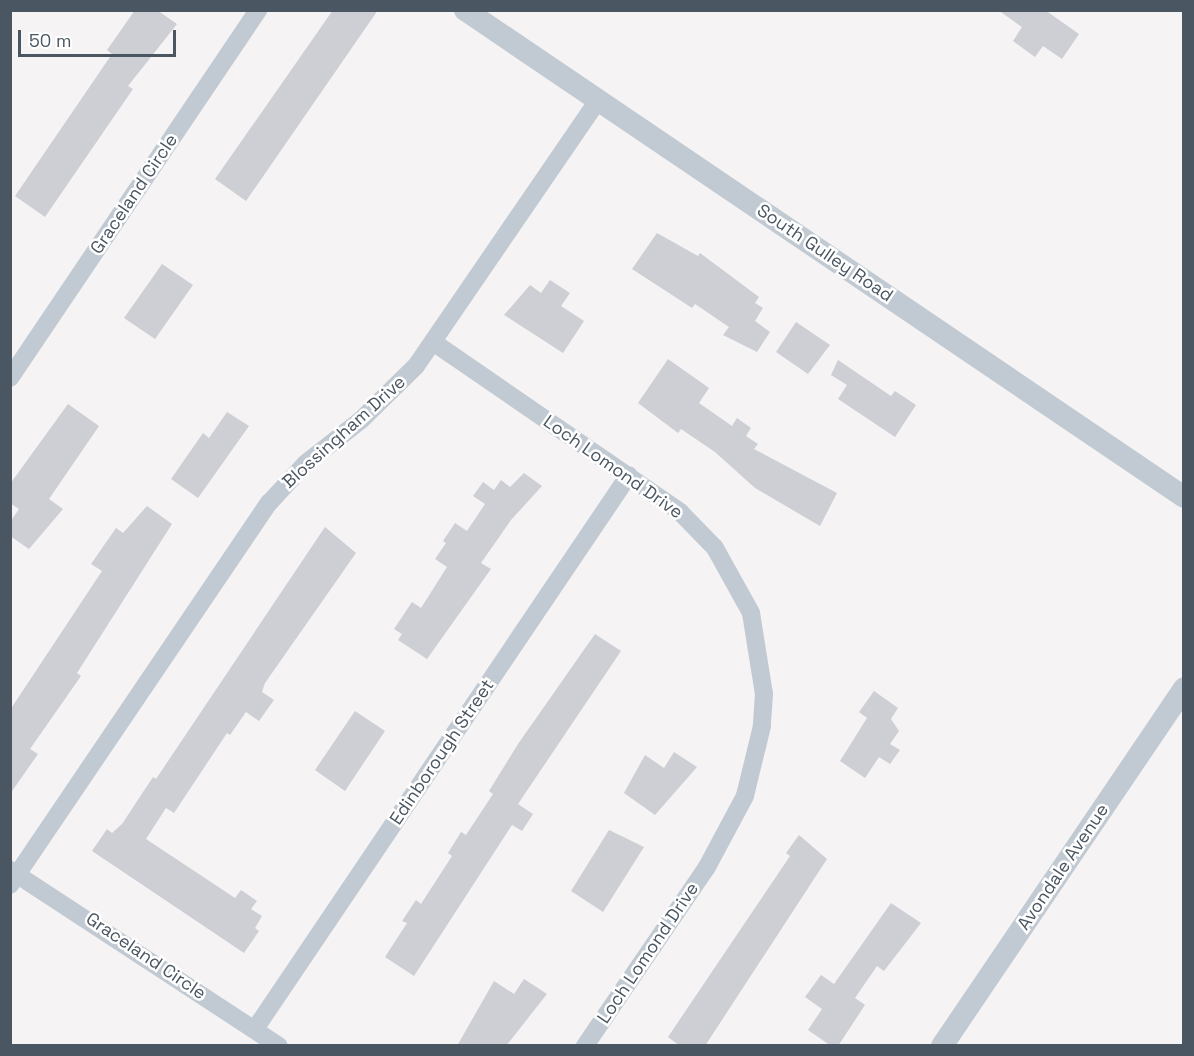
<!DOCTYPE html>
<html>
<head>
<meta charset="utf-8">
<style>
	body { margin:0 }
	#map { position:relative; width:1194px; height:1056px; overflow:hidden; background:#f5f3f3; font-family:"Space Grotesk",sans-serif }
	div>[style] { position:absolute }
	.building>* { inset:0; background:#cdcfd5 }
	.minor>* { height:18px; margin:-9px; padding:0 9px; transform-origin:9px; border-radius:9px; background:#c1cad2 }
	.tertiary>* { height:22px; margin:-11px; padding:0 11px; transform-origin:11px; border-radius:11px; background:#c1cad2 }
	span { translate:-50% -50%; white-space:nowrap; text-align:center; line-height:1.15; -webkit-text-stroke:5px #fff; paint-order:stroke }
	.street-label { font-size:18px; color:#4a5661 }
	.frame { position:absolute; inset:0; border:12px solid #4a5661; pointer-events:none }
	.scale { position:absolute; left:18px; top:30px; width:158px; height:27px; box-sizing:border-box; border:3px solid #4a5661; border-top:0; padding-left:8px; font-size:18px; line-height:21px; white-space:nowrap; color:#4a5661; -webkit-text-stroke:4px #fff; paint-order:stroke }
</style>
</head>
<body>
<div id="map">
	<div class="building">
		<div style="clip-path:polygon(135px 10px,157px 10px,177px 24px,128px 86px,133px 89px,45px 217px,15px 196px,112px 54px,107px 50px)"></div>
		<div style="clip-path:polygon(333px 10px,378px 10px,246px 201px,215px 179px)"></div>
		<div style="clip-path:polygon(998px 10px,1045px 10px,1079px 34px,1062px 59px,1043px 46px,1035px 57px,1013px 41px,1022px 27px)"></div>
		<div style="clip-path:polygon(657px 233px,698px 256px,700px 253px,759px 297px,755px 303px,763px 308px,755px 321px,770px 332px,757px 352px,723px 335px,729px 327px,695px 304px,692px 308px,632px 269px)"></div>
		<div style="clip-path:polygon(162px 264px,193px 285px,155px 339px,124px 318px)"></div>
		<div style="clip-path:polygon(550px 280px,570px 293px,561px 306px,584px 321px,563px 353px,504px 315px,530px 285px,541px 293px)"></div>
		<div style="clip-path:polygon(796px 322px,830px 345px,808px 374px,776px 352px)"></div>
		<div style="clip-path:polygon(668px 359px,709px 388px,699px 403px,732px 426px,737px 418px,751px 428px,746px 436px,758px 444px,754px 449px,837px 493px,820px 526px,755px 488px,715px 452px,681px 429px,678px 433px,638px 403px)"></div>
		<div style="clip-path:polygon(838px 360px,891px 396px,895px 391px,916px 405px,895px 437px,838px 399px,847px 385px,831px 375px)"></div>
		<div style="clip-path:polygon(68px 404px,99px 426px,49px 499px,63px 509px,29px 549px,10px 536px,10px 522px,19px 509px,10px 503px,10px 484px)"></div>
		<div style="clip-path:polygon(227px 412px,249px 426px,198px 498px,171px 479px,203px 433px,209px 438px)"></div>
		<div style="clip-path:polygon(524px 473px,542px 486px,511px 520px,481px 563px,491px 569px,427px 659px,398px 640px,402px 634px,394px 629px,412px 602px,421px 608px,447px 567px,435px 559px,446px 543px,443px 541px,455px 523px,467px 531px,485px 504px,473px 496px,483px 482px,494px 490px,501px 480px,510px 487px)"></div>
		<div style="clip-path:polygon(147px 506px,172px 524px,77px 673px,81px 676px,30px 749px,38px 754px,10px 794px,10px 710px,102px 571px,91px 564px,116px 528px,123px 533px)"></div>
		<div style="clip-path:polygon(325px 527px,356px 553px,265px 683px,262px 692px,274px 700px,259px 721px,246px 712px,230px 735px,227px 733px,174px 813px,166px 808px,146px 839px,235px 898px,241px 890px,257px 901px,251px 909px,262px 916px,255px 928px,259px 931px,244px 953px,92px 851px,107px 829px,112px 833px,122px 824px,153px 777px,156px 779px)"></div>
		<div style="clip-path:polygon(595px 634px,621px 651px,518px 804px,533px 814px,522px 831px,512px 825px,414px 976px,385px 957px,407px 923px,402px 921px,416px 900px,421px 904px,452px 856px,448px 853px,461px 832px,466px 835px,493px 794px,489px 791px,518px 744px)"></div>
		<div style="clip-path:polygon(874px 691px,898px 708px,891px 719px,899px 731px,890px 744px,900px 750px,890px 764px,879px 757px,865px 778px,840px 761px,867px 718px,859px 712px)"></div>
		<div style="clip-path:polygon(355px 711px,385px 731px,345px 791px,315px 770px)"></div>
		<div style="clip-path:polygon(674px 752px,697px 767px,655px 815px,624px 793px,645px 755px,664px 768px)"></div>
		<div style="clip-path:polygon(609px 830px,644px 847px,603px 912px,571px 891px)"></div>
		<div style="clip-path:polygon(799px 835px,827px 859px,705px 1046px,680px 1046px,668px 1037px,790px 856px,786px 853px)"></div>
		<div style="clip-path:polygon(891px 903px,921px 923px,884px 971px,877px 966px,855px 998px,865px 1005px,838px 1046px,831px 1046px,808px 1030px,822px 1009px,805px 997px,821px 975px,834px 984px)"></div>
		<div style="clip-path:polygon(524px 979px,547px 994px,506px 1046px,457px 1046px,494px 981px,514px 994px)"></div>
	</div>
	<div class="minor">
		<div style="left:433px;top:342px;width:300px;rotate:34.5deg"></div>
		<div style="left:680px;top:512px;width:50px;rotate:45.8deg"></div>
		<div style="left:715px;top:548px;width:74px;rotate:61deg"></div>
		<div style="left:751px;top:613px;width:82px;rotate:80.9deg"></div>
		<div style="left:764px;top:694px;width:32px;rotate:94deg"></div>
		<div style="left:762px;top:726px;width:72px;rotate:103.7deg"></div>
		<div style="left:745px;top:796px;width:81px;rotate:118.2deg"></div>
		<div style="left:707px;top:867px;width:217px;rotate:124.3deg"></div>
		<div style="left:10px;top:378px;width:444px;rotate:-56deg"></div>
		<div style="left:10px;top:870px;width:321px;rotate:33.2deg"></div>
		<div style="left:10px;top:885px;width:462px;rotate:-55.9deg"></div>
		<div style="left:269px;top:503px;width:54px;rotate:-47.2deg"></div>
		<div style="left:306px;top:463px;width:70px;rotate:-38deg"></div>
		<div style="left:361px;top:420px;width:77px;rotate:-44.5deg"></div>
		<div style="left:416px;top:366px;width:322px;rotate:-55.6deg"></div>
		<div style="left:255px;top:1029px;width:668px;rotate:-55.98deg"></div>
	</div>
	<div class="tertiary">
		<div style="left:465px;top:10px;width:868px;rotate:34.11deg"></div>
		<div style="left:942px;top:1046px;width:432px;rotate:-55.9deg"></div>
	</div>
	<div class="street-label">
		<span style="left:134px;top:194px;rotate:-56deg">Graceland Circle</span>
		<span style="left:825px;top:253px;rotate:34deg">South Gulley Road</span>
		<span style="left:344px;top:432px;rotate:-42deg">Blossingham Drive</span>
		<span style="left:613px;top:467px;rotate:35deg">Loch Lomond Drive</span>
		<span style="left:442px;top:752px;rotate:-56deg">Edinborough Street</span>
		<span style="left:1063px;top:867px;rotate:-56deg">Avondale Avenue</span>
		<span style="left:648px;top:953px;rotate:-56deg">Loch Lomond Drive</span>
		<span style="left:146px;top:956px;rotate:34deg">Graceland Circle</span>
	</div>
	<div class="frame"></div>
	<div class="scale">50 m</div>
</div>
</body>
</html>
